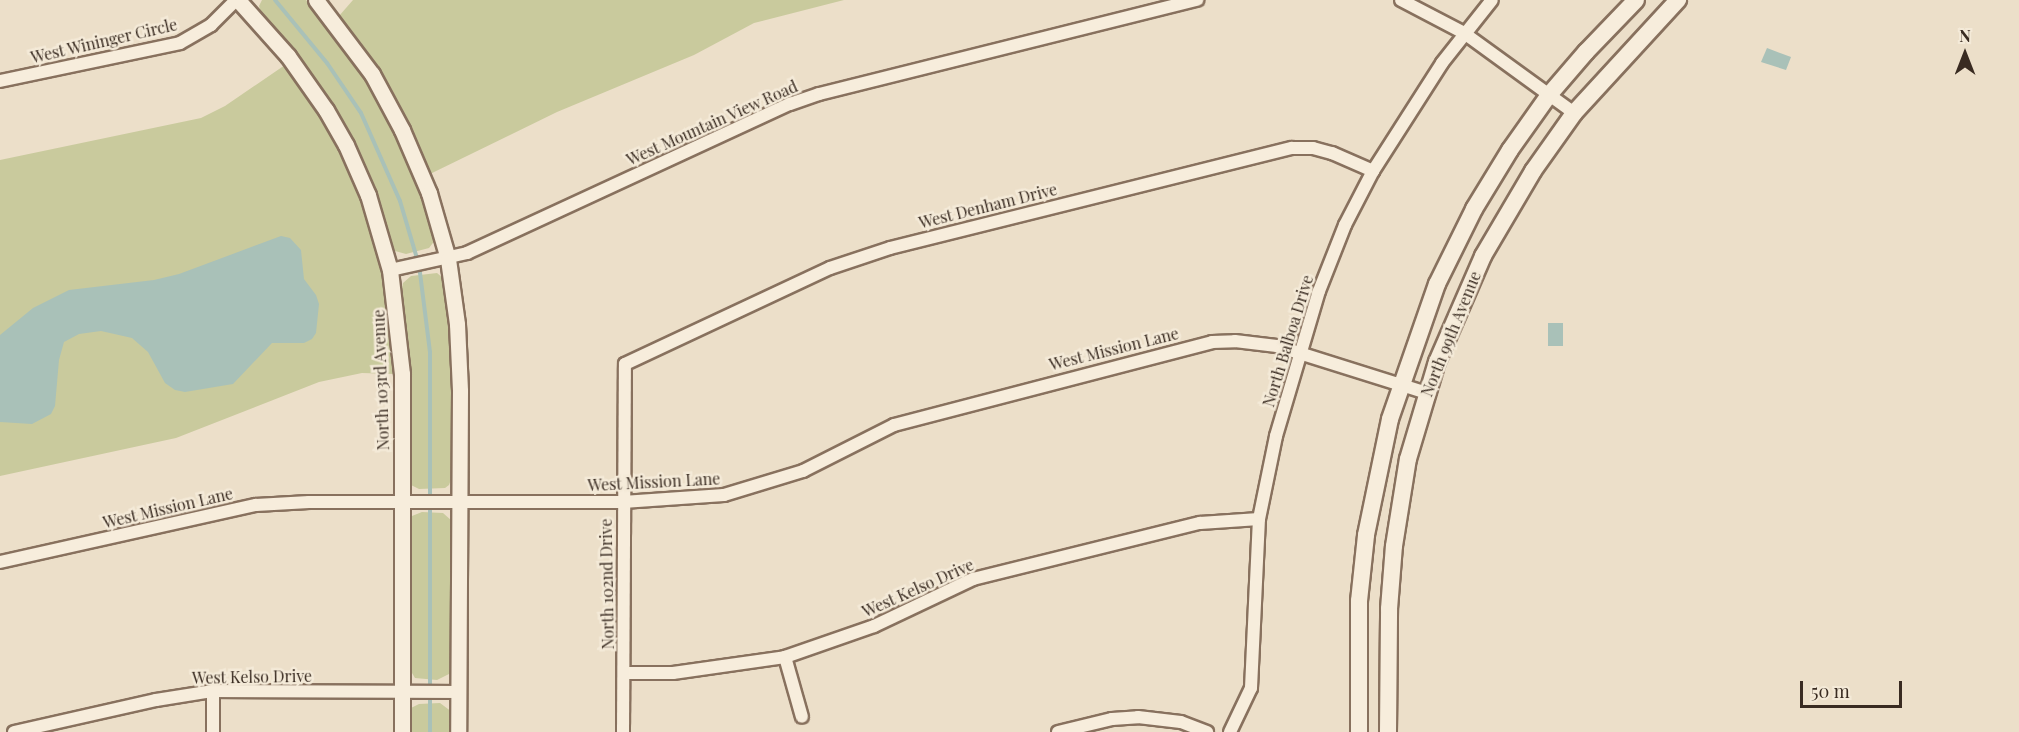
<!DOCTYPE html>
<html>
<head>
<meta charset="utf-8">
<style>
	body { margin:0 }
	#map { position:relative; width:2019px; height:732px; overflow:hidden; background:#ecdfc9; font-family:"Playfair Display",serif }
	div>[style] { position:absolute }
	.green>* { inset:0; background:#c9ca9d }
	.water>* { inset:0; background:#a9c1b8 }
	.stream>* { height:4px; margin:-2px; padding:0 2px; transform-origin:2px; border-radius:2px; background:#a9c1b8 }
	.roads { filter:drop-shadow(2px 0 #88715e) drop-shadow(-2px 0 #88715e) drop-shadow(0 2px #88715e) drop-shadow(0 -2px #88715e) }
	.minor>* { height:12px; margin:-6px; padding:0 6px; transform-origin:6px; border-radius:6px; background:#f7eddc }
	.tertiary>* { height:15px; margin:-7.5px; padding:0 7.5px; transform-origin:7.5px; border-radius:7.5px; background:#f7eddc }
	.secondary>* { height:16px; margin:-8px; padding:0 8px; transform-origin:8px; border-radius:8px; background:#f7eddc }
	span { translate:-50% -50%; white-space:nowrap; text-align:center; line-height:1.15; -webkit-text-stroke:5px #f4ead8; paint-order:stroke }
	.street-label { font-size:16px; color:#392b21 }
	.north { position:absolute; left:1935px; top:24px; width:60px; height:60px; -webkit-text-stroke:4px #f4ead8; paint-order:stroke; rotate:0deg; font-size:16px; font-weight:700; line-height:24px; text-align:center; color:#392b21 }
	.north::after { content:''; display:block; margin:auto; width:21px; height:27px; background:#392b21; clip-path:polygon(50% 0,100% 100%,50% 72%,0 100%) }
	.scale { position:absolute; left:1800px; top:681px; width:102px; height:27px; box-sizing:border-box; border:3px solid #392b21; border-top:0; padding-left:8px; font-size:18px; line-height:21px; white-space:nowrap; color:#392b21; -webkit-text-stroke:4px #f4ead8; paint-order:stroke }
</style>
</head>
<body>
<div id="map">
	<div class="green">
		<div style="clip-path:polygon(262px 0,306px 0,350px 54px,393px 122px,425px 197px,436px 239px,429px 248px,406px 254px,395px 251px,365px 169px,346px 125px,311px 74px,261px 13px,259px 6px)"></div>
		<div style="clip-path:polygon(353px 0,844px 0,754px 23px,694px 55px,557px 112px,430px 174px,398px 103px,367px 53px,339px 16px)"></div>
		<div style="clip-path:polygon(285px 65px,333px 135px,372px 225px,384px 275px,394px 374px,362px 373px,319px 382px,176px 438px,0 476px,0 160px,201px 118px,225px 106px)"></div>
		<div style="clip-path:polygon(437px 273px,444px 279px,451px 340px,452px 477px,449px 485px,445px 488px,419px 489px,411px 485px,408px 472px,408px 348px,402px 288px,403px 283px,411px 276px)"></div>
		<div style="clip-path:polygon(422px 512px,443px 513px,452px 521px,451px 673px,437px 680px,415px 678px,409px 668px,410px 523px,412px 516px)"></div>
		<div style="clip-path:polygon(440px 703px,452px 712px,452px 732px,409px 732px,411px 708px,419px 704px)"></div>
	</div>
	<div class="water">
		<div style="clip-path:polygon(1767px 48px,1791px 57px,1786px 70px,1761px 62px)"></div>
		<div style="clip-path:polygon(281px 236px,290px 238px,301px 250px,304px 279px,316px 295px,319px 304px,316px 333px,312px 339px,304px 343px,272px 343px,233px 384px,185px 392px,175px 390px,165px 383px,148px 352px,132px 338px,101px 331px,79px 334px,64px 342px,59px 360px,55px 406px,51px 414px,32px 424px,0 422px,0 335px,33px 308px,69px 290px,154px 280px,179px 274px)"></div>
		<div style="clip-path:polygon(1548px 323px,1563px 323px,1563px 346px,1548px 346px)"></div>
	</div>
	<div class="stream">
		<div style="left:275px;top:0;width:82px;rotate:50.5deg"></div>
		<div style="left:327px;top:63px;width:60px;rotate:55.8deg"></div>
		<div style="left:361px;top:113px;width:96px;rotate:66.1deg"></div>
		<div style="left:400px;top:201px;width:67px;rotate:73.5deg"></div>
		<div style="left:419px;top:265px;width:88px;rotate:82.8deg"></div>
		<div style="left:430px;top:352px;width:380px;rotate:90deg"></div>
	</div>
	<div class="roads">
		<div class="minor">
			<div style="left:1401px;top:0;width:71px;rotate:27.6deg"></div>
			<div style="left:1464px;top:33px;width:136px;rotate:36deg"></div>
			<div style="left:0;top:81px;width:184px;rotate:-11.9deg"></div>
			<div style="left:180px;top:43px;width:36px;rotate:-30deg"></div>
			<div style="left:211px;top:25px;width:35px;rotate:-45deg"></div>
			<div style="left:390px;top:270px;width:79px;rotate:-12.4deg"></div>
			<div style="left:467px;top:253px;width:356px;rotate:-24.8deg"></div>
			<div style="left:790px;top:104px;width:31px;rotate:-19deg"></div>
			<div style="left:819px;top:94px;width:390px;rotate:-14deg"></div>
			<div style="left:0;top:562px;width:262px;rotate:-12.6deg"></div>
			<div style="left:256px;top:505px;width:53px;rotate:-3.2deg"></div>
			<div style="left:309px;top:502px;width:314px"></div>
			<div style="left:623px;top:502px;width:101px;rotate:-4deg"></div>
			<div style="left:724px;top:495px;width:83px;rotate:-16.9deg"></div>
			<div style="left:803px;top:471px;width:102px;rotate:-26.8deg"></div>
			<div style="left:894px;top:425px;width:329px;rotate:-14.6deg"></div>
			<div style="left:1212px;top:342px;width:23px;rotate:-2deg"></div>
			<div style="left:1235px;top:341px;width:42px;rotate:6.8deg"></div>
			<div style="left:1277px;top:346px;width:157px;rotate:17.4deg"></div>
			<div style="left:785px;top:657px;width:62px;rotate:74.2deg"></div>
			<div style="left:625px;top:673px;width:48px"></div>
			<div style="left:673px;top:673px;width:113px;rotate:-8.1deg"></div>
			<div style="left:785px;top:657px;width:94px;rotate:-19.2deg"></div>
			<div style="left:874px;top:626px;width:110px;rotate:-25.4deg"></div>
			<div style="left:973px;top:579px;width:234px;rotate:-13.9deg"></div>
			<div style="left:1200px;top:523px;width:59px;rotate:-3.9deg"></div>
			<div style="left:213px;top:691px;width:41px;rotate:90deg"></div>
			<div style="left:14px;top:732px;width:146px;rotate:-12.7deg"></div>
			<div style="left:156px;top:700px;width:58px;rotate:-9deg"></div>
			<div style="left:213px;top:691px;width:245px;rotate:0.2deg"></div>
			<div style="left:623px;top:732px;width:368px;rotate:-89.7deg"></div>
			<div style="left:625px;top:364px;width:226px;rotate:-25.1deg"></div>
			<div style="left:830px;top:268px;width:63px;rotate:-18.4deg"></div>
			<div style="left:890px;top:248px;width:414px;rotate:-14deg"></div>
			<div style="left:1292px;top:148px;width:21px"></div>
			<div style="left:1313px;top:148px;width:20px;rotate:15deg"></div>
			<div style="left:1332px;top:153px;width:45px;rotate:23.7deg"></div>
			<div style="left:1058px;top:732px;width:56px;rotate:-13.5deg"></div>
			<div style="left:1112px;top:719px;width:26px;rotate:-4deg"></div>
			<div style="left:1138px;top:717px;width:43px;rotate:6.6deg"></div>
			<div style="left:1181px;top:722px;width:28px;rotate:21deg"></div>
			<div style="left:1230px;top:732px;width:49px;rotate:-64.5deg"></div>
			<div style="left:1251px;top:688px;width:169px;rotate:-87.3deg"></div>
			<div style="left:1259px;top:519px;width:85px;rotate:-78.4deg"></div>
			<div style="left:1276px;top:436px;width:151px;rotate:-73.5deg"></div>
			<div style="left:1319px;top:291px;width:71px;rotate:-68.5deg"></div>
			<div style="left:1345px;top:225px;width:61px;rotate:-62.6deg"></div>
			<div style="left:1373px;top:171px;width:128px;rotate:-57.4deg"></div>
			<div style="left:1442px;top:63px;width:80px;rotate:-51.6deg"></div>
		</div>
		<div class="tertiary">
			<div style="left:238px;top:0;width:75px;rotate:48.2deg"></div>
			<div style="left:288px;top:56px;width:66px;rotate:54.9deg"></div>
			<div style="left:326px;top:110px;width:40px;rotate:60.3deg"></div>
			<div style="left:346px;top:145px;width:55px;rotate:66.3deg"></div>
			<div style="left:368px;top:195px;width:78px;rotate:73.7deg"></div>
			<div style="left:390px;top:270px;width:105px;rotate:83.4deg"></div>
			<div style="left:402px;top:374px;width:358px;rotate:90deg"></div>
			<div style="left:316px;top:0;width:93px;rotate:52.9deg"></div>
			<div style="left:372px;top:74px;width:64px;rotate:61.8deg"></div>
			<div style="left:402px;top:130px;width:69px;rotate:66.8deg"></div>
			<div style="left:429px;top:193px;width:69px;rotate:73.9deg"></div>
			<div style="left:448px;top:259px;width:66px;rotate:82.1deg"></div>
			<div style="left:457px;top:324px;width:67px;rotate:87.4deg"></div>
			<div style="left:460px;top:391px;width:341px;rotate:90.3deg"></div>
		</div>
		<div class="secondary">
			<div style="left:1359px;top:732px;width:131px;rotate:-90deg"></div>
			<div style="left:1359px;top:601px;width:66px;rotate:-83.9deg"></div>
			<div style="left:1366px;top:535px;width:118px;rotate:-78.3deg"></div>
			<div style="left:1390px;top:419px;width:143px;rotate:-70.8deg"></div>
			<div style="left:1437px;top:284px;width:84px;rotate:-63.7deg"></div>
			<div style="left:1474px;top:209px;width:69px;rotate:-58.6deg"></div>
			<div style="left:1510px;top:150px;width:67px;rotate:-54.7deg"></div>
			<div style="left:1549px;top:95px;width:57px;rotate:-49.3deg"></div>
			<div style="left:1586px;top:52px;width:72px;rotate:-46.1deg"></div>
			<div style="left:1388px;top:732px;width:123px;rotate:-89.5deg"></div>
			<div style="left:1389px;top:609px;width:63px;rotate:-85.5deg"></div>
			<div style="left:1394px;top:546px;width:88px;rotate:-80.9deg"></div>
			<div style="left:1408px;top:459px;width:101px;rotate:-73.4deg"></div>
			<div style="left:1437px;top:362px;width:116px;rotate:-66.5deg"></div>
			<div style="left:1483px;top:256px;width:99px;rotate:-59.5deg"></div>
			<div style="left:1533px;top:171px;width:71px;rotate:-54.7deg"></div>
			<div style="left:1574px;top:113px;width:154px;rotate:-47.4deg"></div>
		</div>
	</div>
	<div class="street-label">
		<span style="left:104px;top:41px;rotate:-13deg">West Wininger Circle</span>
		<span style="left:712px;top:123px;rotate:-24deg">West Mountain View Road</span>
		<span style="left:988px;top:206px;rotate:-14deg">West Denham Drive</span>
		<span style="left:1451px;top:334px;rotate:-68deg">North 99th Avenue</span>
		<span style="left:1288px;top:341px;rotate:-73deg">North Balboa Drive</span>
		<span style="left:1114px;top:349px;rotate:-14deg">West Mission Lane</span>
		<span style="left:381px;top:380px;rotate:-92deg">North 103rd Avenue</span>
		<span style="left:654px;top:482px;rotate:-3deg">West Mission Lane</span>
		<span style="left:168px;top:508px;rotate:-13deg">West Mission Lane</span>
		<span style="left:607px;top:584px;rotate:-91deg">North 102nd Drive</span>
		<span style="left:918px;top:588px;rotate:-24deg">West Kelso Drive</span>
		<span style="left:252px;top:677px;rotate:-1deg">West Kelso Drive</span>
	</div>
	<div class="north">N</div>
	<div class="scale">50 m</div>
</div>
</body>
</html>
